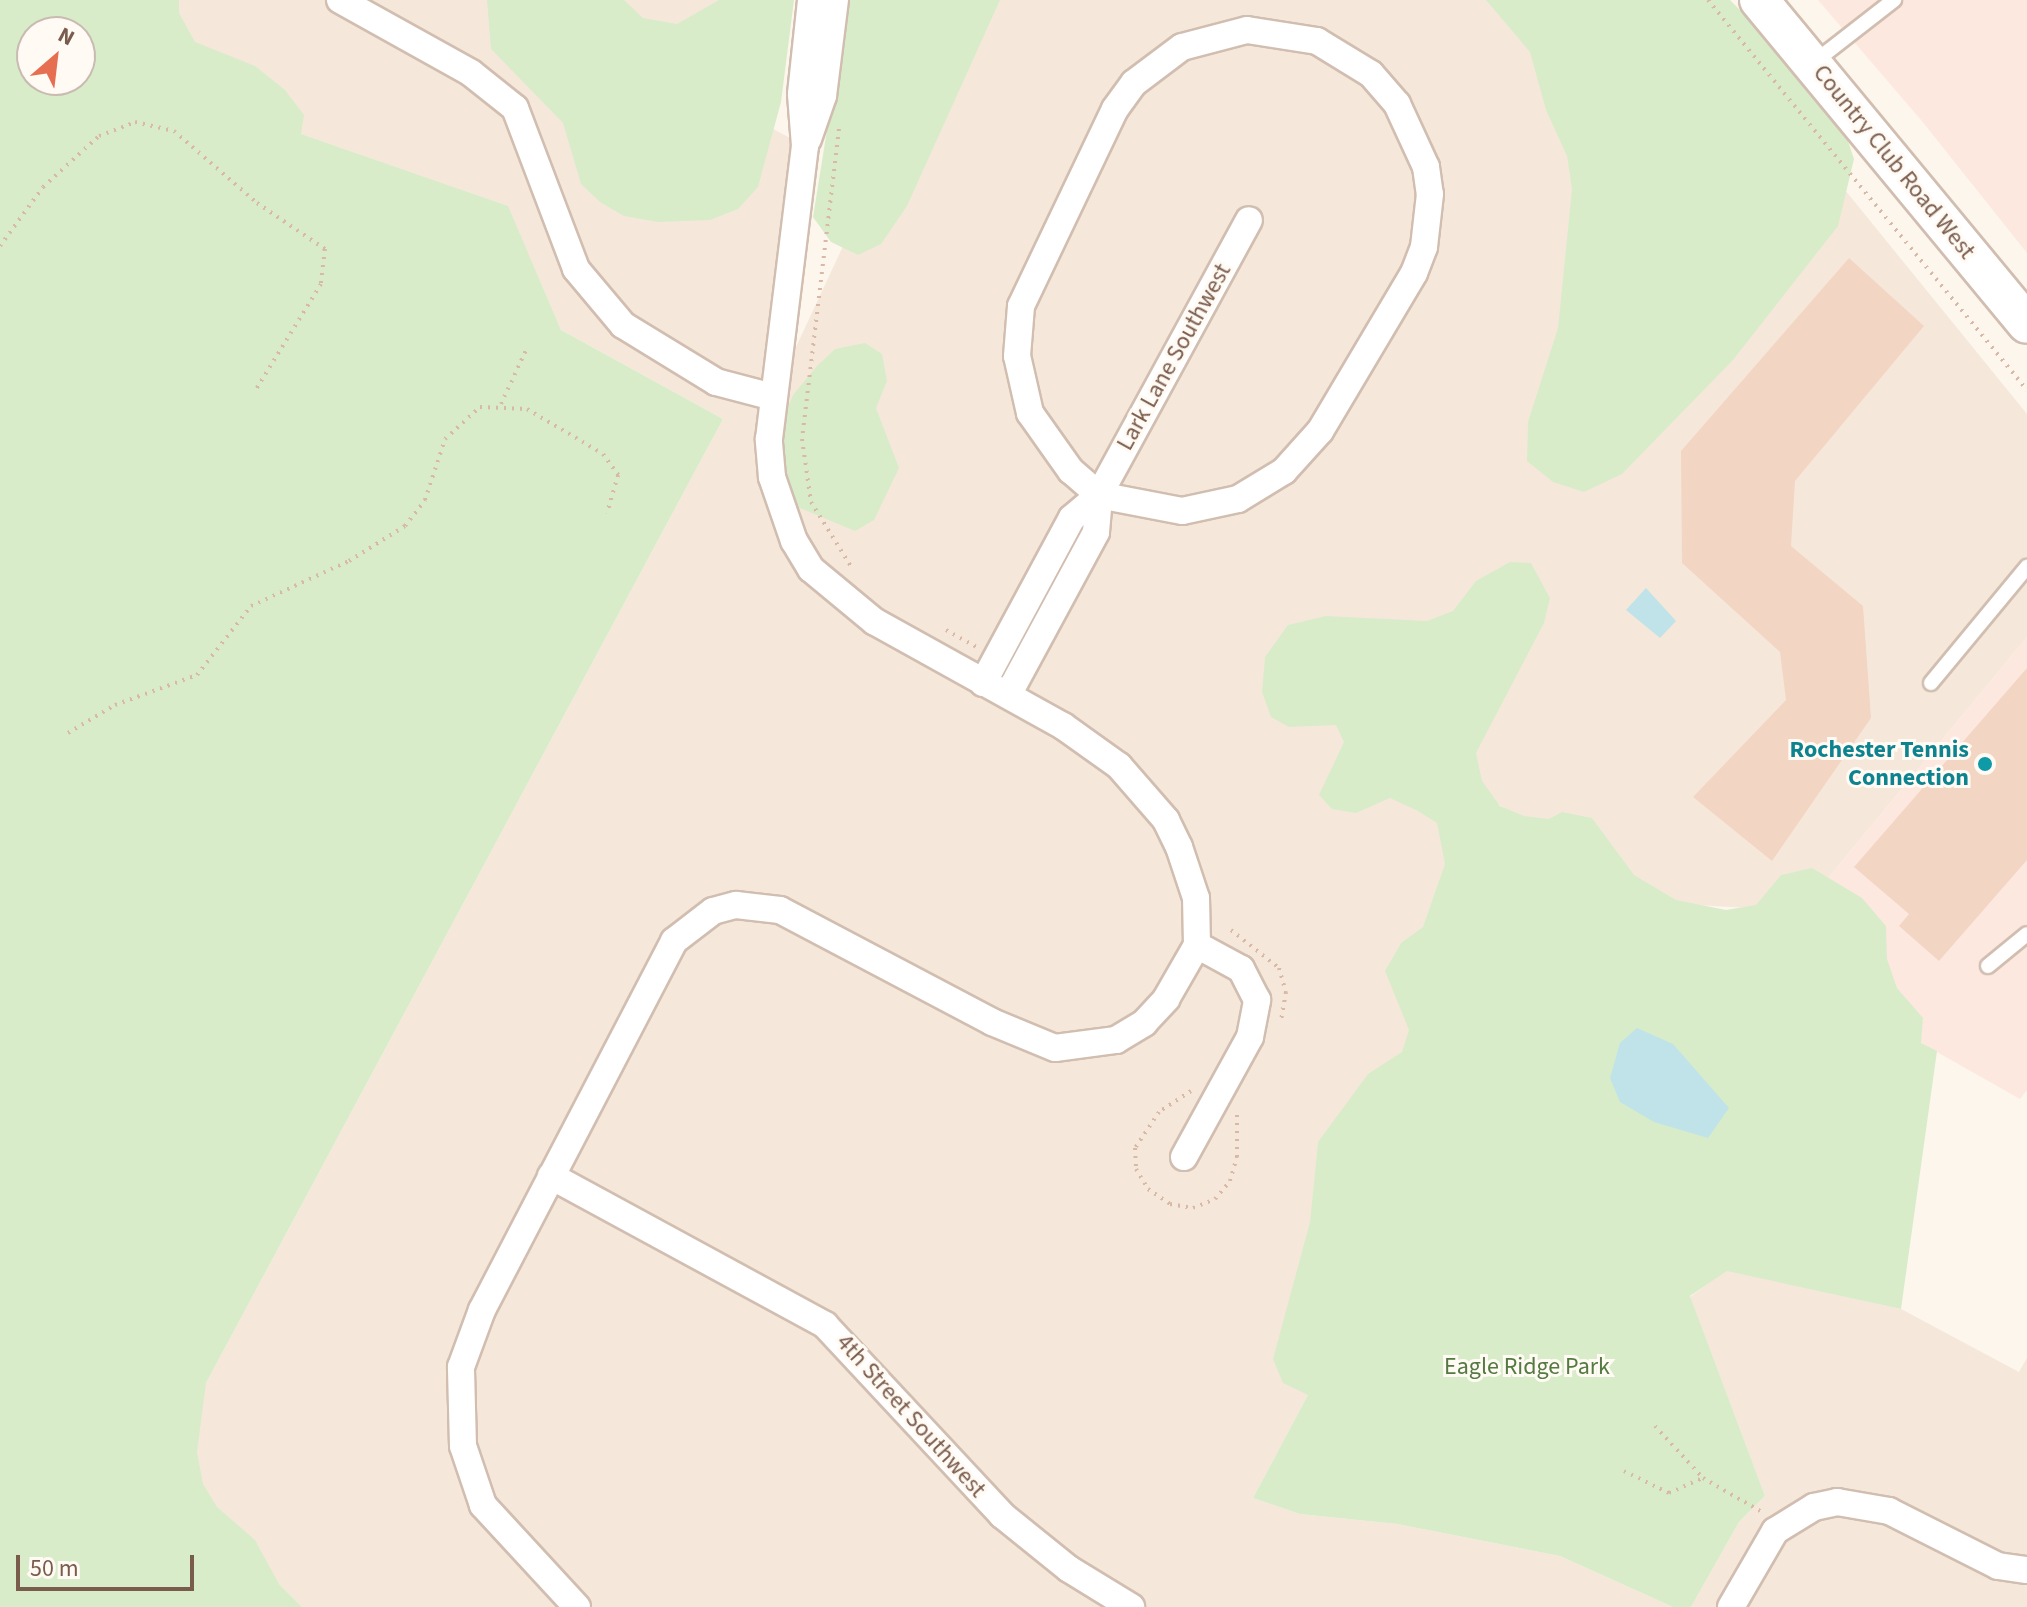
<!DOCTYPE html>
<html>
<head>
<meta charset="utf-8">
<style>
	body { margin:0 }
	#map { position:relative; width:2027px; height:1607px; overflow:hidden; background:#fdf6ec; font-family:"Source Sans 3",sans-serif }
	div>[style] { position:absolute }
	.residential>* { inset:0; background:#f5e8da }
	.commercial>* { inset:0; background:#fde8e0 }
	.green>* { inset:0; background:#d8ecc9 }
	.water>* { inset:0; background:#bfe3e8 }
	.building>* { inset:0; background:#f3d5c3 }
	.path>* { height:4px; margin-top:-2px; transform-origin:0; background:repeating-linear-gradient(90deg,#d9b8a5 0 2px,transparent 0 8px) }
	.roads { filter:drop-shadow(2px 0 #d1beb0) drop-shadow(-2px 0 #d1beb0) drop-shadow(0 2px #d1beb0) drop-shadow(0 -2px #d1beb0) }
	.lane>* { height:14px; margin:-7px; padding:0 7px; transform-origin:7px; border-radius:7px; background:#fff }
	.street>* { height:26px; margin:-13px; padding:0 13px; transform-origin:13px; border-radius:13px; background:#fff }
	.secondary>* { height:38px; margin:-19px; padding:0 19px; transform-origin:19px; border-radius:19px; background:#fff }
	.dots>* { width:22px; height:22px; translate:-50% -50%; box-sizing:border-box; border:4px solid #fffaf3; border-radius:50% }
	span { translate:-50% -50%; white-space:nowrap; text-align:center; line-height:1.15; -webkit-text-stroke:6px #fffaf3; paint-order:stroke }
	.street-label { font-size:24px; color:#7a5c4d }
	.culture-label { font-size:24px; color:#0d838f; font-weight:700 }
	.right { translate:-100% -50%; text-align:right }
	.park-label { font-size:24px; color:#537a41 }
	.north { position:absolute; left:16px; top:16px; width:80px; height:80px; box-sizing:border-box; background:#fffaf3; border:2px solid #cabbb1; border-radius:50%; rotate:28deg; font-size:22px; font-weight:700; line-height:32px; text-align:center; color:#7a5c4d }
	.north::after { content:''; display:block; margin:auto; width:28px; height:36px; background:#e76f51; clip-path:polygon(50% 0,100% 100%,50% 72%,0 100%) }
	.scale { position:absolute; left:16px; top:1555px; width:178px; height:36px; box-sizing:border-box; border:4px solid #7a5c4d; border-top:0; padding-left:10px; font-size:24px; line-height:28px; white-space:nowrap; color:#7a5c4d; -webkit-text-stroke:6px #fffaf3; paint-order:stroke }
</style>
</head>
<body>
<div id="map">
	<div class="residential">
		<div style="clip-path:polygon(8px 0,763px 0,712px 96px,805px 146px,774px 394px,958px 0,1615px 0,1767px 94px,2027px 414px,2027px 637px,1801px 911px,1642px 902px,1463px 780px,1480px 1075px,1253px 1498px,1300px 1514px,1397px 1524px,1560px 1556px,1673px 1607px,302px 1607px,161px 1467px,723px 419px,561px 330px,507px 206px,80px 57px,80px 32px,32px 32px)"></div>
		<div style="clip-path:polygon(1727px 1270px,1901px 1309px,2019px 1372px,2027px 1358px,2027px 1607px,1691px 1607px,1739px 1522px,1765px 1496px,1690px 1297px)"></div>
	</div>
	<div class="commercial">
		<div style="clip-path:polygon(1818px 0,2027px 0,2027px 253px,1921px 120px)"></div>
		<div style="clip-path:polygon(2027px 637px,2027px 1090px,2020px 1099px,1921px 1043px,1801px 911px)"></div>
	</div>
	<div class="green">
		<div style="clip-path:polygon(evenodd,0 0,179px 0,179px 13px,195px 42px,255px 66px,285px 90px,304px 115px,301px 134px,508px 206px,561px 330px,723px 419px,206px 1383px,197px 1452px,203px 1484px,217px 1507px,255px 1540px,279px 1584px,302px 1607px,0 1607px,0 0,32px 32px,80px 32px,80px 80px,32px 80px,32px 32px)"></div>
		<div style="clip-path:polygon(487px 0,624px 0,643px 18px,677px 24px,719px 0,794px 0,781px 102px,758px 187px,738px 209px,710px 220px,658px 222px,624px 216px,600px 202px,581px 184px,563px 123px,491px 49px)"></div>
		<div style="clip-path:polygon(848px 0,1000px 0,907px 206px,881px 244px,858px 255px,831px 242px,813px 217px)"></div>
		<div style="clip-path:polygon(1486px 0,1730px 0,1779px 50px,1846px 135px,1854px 159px,1838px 226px,1733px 360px,1622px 474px,1584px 492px,1553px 482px,1527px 461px,1528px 422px,1558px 328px,1572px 189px,1567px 156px,1546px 110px,1530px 52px)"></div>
		<div style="clip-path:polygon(865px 343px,882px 354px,887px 381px,876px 408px,899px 468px,874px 520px,855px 531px,795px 506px,782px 480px,779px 430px,793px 395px,817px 366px,835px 349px)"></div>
		<div style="clip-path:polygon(1510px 562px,1531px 563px,1550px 598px,1544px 623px,1476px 753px,1482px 781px,1500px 806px,1524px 816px,1549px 819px,1562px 812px,1592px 818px,1634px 875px,1676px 900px,1726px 910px,1756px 905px,1781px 875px,1812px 868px,1862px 898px,1886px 926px,1887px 959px,1897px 988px,1923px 1018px,1921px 1043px,1937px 1051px,1901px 1309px,1727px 1271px,1690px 1296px,1765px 1496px,1739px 1522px,1691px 1607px,1673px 1607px,1560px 1556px,1397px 1524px,1300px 1514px,1253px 1498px,1308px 1395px,1283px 1383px,1273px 1359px,1310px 1222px,1318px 1142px,1368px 1074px,1402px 1052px,1409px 1030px,1385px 971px,1401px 943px,1423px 927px,1445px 864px,1437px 823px,1418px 811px,1390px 798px,1356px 813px,1332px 809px,1319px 795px,1344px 742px,1336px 725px,1289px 727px,1271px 717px,1262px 692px,1265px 657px,1288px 625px,1326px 616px,1427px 621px,1453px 611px,1476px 581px)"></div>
	</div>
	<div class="water">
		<div style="clip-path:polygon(1646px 588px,1676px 621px,1660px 638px,1626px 610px)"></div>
		<div style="clip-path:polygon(1637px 1028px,1673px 1044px,1729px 1108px,1708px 1138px,1654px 1122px,1620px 1102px,1610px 1078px,1620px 1043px)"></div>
	</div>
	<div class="building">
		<div style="clip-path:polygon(1849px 258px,1924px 326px,1795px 481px,1791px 546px,1863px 606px,1871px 718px,1772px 861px,1693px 797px,1786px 700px,1780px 652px,1682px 563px,1681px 451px)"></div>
		<div style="clip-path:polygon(2027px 668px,2027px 860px,1939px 961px,1899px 926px,1909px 914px,1854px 867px)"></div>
	</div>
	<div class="path">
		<div style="left:1708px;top:0;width:504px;rotate:50.72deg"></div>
		<div style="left:839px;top:129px;width:312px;rotate:96.8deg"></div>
		<div style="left:802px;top:439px;width:64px;rotate:81.9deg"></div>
		<div style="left:811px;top:502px;width:78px;rotate:58.2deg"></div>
		<div style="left:0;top:246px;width:73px;rotate:-53.9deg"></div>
		<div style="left:43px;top:187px;width:76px;rotate:-42.3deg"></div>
		<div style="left:99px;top:136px;width:39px;rotate:-21deg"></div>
		<div style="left:135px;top:122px;width:40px;rotate:13deg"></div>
		<div style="left:174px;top:131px;width:110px;rotate:40.9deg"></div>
		<div style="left:257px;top:203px;width:82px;rotate:34.1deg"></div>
		<div style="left:325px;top:249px;width:35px;rotate:97deg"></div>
		<div style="left:321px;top:284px;width:126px;rotate:121.7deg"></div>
		<div style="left:501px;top:404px;width:62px;rotate:-65.1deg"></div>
		<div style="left:946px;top:630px;width:35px;rotate:29deg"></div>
		<div style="left:68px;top:733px;width:55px;rotate:-30.8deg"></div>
		<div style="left:115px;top:705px;width:87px;rotate:-20.1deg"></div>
		<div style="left:197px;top:675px;width:88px;rotate:-52deg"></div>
		<div style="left:251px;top:606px;width:108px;rotate:-24.7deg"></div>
		<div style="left:349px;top:561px;width:66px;rotate:-32deg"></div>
		<div style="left:405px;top:526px;width:33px;rotate:-52deg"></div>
		<div style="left:425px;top:500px;width:64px;rotate:-71.8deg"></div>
		<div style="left:445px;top:439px;width:47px;rotate:-42.4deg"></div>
		<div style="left:480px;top:407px;width:47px;rotate:2.4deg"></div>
		<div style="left:527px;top:409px;width:88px;rotate:30.6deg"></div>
		<div style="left:603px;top:454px;width:26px;rotate:54deg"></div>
		<div style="left:618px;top:475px;width:40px;rotate:106deg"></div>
		<div style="left:1231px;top:930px;width:61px;rotate:38.4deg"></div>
		<div style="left:1279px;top:968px;width:25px;rotate:74deg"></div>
		<div style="left:1286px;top:992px;width:27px;rotate:100deg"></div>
		<div style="left:1191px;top:1091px;width:38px;rotate:147deg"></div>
		<div style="left:1159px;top:1112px;width:43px;rotate:123.7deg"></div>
		<div style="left:1135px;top:1148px;width:21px;rotate:87deg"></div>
		<div style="left:1136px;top:1169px;width:23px;rotate:59deg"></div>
		<div style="left:1148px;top:1189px;width:27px;rotate:34deg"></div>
		<div style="left:1170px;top:1204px;width:23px;rotate:10deg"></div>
		<div style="left:1193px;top:1208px;width:24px;rotate:-22deg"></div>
		<div style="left:1215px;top:1199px;width:23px;rotate:-50deg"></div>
		<div style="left:1230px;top:1181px;width:25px;rotate:-74deg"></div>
		<div style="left:1237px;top:1157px;width:43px;rotate:-90deg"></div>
		<div style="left:1655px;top:1426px;width:71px;rotate:47.3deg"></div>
		<div style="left:1703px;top:1478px;width:66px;rotate:30.1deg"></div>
		<div style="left:1624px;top:1471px;width:50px;rotate:26.1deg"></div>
		<div style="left:1669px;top:1493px;width:37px;rotate:-24deg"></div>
	</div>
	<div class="roads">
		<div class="lane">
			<div style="left:1813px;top:63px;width:103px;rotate:-37.9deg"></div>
			<div style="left:1931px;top:683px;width:151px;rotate:-50.4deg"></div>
			<div style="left:1988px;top:966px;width:50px;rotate:-39.4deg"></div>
		</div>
		<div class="street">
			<div style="left:340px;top:0;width:150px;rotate:29.1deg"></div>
			<div style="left:471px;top:73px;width:56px;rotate:38.5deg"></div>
			<div style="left:515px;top:108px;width:172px;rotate:69.2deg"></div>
			<div style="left:576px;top:269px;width:73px;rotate:50deg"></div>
			<div style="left:623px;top:325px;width:109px;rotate:31.5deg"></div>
			<div style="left:716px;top:382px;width:59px;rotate:14.7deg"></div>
			<div style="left:1247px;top:30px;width:71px;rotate:8.9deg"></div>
			<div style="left:1317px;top:41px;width:63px;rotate:31.4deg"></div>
			<div style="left:1371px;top:74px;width:40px;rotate:49deg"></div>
			<div style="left:1397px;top:104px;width:69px;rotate:65.3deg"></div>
			<div style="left:1426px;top:167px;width:27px;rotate:82deg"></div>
			<div style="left:1430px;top:194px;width:53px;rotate:96.5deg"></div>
			<div style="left:1424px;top:247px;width:28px;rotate:111deg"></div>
			<div style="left:1414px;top:273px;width:184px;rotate:120.7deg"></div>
			<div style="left:1320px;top:431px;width:54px;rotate:132deg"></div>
			<div style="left:1284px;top:471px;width:54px;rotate:148.7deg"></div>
			<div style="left:1238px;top:499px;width:57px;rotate:167.9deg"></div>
			<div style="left:1182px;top:511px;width:85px;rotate:-169.1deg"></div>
			<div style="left:1099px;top:495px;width:37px;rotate:-139deg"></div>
			<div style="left:1071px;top:471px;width:71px;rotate:-125.3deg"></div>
			<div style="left:1030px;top:413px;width:58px;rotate:-102.8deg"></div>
			<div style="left:1017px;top:356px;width:50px;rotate:-85.4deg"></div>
			<div style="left:1021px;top:306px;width:218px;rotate:-64.5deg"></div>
			<div style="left:1115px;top:109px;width:32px;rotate:-54deg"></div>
			<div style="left:1134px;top:83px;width:60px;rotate:-36.9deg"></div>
			<div style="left:1182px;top:47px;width:67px;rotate:-14.7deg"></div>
			<div style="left:808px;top:139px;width:46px;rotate:-70.8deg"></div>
			<div style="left:823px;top:96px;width:97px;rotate:-82.9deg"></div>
			<div style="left:983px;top:683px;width:187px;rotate:-61.7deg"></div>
			<div style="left:1072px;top:518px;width:35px;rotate:-40deg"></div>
			<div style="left:1099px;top:495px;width:313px;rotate:-61.4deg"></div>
			<div style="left:1008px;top:695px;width:185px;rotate:-61.6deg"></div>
			<div style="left:1096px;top:532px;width:37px;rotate:-85deg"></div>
			<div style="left:1184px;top:1157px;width:137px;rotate:-61.2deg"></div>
			<div style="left:1250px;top:1037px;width:38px;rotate:-79deg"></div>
			<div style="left:1257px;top:1000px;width:35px;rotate:-117deg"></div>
			<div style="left:1241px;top:969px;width:50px;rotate:-151.4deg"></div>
			<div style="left:551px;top:1176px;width:312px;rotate:28.5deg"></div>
			<div style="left:825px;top:1325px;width:260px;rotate:47deg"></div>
			<div style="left:1002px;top:1515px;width:86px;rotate:38.9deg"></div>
			<div style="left:1069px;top:1569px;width:73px;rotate:31.5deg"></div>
			<div style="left:577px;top:1607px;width:139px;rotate:-132.7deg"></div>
			<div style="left:483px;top:1505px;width:62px;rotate:-108.7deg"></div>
			<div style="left:463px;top:1446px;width:79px;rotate:-91.5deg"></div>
			<div style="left:461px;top:1367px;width:61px;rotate:-69.8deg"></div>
			<div style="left:482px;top:1310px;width:416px;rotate:-62.5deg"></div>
			<div style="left:674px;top:941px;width:49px;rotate:-37.6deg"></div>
			<div style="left:713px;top:911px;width:24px;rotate:-15deg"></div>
			<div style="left:736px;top:905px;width:44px;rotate:6.5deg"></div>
			<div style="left:780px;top:910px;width:240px;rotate:27.8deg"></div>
			<div style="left:992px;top:1022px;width:68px;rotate:22.4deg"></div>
			<div style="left:1055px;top:1048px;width:62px;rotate:-7.5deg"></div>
			<div style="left:1116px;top:1040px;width:33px;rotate:-31deg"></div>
			<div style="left:1144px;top:1023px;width:33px;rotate:-47deg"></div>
			<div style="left:1166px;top:999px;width:62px;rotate:-60.1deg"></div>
			<div style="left:1197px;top:945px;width:47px;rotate:-91.2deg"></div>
			<div style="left:1196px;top:898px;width:54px;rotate:-108.4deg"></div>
			<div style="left:1179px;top:847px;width:30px;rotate:-116deg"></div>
			<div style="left:1166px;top:820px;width:72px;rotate:-131deg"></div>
			<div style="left:1119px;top:766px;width:69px;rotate:-144.5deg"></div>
			<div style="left:1063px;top:726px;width:215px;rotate:-151deg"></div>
			<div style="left:875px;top:622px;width:83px;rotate:-140.4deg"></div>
			<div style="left:811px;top:569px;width:33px;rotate:-121deg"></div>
			<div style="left:794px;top:541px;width:68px;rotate:-109deg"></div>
			<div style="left:772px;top:477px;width:38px;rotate:-95deg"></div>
			<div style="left:769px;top:439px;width:295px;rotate:-83deg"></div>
			<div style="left:805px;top:146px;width:52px;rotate:-94.4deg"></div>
			<div style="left:801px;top:94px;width:95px;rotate:-83.9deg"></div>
			<div style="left:1731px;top:1607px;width:88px;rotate:-59.9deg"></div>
			<div style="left:1775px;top:1531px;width:46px;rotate:-31.6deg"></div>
			<div style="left:1814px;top:1507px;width:24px;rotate:-12deg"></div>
			<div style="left:1837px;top:1502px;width:53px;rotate:9.8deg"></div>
			<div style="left:1889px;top:1511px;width:122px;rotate:26.8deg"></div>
			<div style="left:1998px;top:1566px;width:29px;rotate:8deg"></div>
		</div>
		<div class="secondary">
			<div style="left:1759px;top:0;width:420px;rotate:50.4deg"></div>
		</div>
	</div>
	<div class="dots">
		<div style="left:1985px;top:764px;background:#0f9aa8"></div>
	</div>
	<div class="street-label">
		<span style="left:1894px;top:162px;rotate:51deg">Country Club Road West</span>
		<span style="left:1174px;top:357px;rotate:-61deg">Lark Lane Southwest</span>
		<span style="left:911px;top:1416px;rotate:48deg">4th Street Southwest</span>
	</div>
	<div class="culture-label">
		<span class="right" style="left:1969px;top:764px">Rochester Tennis<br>Connection</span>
	</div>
	<div class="park-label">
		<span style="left:1527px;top:1367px">Eagle Ridge Park</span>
	</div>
	<div class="north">N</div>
	<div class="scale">50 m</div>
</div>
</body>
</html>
